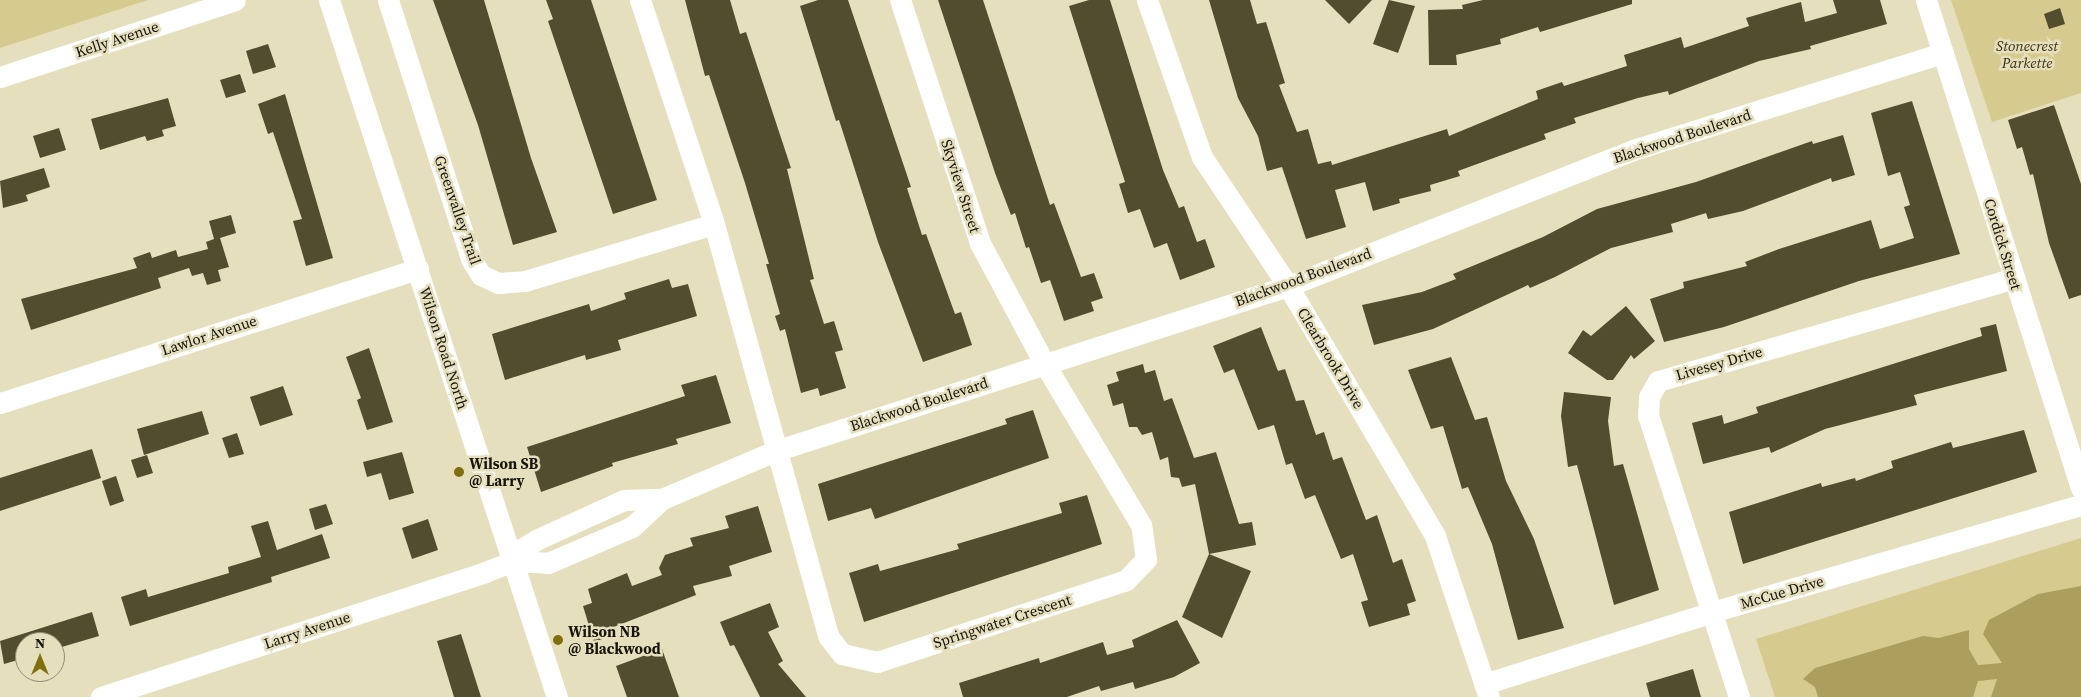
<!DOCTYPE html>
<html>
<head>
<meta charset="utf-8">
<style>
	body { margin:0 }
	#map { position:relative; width:2081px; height:697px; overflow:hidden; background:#e6dfbe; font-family:"Source Serif 4",serif }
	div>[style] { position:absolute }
	.green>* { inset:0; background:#d6ca8f }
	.water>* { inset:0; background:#ac9e5c }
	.building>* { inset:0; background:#534d30 }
	.minor>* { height:21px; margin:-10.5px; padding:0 10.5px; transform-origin:10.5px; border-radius:10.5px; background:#fff }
	.dots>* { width:14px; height:14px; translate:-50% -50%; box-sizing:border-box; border:2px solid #e6dfbe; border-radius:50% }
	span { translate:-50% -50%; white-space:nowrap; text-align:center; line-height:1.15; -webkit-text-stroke:5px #e6dfbe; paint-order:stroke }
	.street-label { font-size:15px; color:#161308 }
	.park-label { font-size:15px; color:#393314; font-style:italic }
	.poi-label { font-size:15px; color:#161308; font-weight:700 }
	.left { translate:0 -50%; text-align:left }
	.north { position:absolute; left:15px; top:632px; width:50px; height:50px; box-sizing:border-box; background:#e6dfbe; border:1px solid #938d75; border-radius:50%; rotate:0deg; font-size:14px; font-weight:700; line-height:20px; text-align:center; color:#161308 }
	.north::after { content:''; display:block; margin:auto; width:18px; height:22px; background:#806f0c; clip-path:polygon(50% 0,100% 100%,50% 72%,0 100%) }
</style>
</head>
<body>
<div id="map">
	<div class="green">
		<div style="clip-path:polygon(0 0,148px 0,0 48px)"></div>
		<div style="clip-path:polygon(1951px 0,2081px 0,2081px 93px,1992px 122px)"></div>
		<div style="clip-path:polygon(2081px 538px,2081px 697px,1775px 697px,1756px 639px)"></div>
	</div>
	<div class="water">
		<div style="clip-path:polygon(2081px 586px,2081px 697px,1991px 697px,1997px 679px,1978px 681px,1973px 697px,1818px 697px,1815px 687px,1803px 679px,1815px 668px,1923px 636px,1939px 638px,1969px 630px,1969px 649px,1978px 665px,2002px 663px,1983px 634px,1989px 620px,2038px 594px)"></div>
	</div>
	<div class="building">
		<div style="clip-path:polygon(433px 0,484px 0,531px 158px,557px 232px,513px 245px,478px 125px)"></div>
		<div style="clip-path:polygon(546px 0,591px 0,657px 200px,613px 214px,548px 21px,553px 19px)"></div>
		<div style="clip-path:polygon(685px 0,730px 0,740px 34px,746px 32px,791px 168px,787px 169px,814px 279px,810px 280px,824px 324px,834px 321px,843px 350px,835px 352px,846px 388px,820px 396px,818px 388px,801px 393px,785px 329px,780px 331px,775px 316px,780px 314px,766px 264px,769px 264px,745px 183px,709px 75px,705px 76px)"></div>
		<div style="clip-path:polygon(818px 0,848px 0,911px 187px,907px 188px,922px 235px,926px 234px,955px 314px,961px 312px,972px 345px,923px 362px,878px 242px,839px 120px,836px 121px,800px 6px)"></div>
		<div style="clip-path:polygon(938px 0,983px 0,1050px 205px,1054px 203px,1081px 277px,1094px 273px,1103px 298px,1091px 302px,1094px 311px,1064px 321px,1050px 280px,1041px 283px,1029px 247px,1026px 248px,1015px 213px,1011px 215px,995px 173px)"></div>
		<div style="clip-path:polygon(1089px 0,1110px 0,1163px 170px,1179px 208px,1184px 206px,1197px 242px,1205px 239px,1215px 267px,1180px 280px,1167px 243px,1154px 248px,1140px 209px,1128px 213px,1119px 184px,1125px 182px,1069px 6px)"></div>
		<div style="clip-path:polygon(1209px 0,1250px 0,1257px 24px,1266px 22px,1285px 83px,1279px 85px,1297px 132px,1308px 129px,1318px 164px,1331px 161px,1332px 165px,1447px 129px,1449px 136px,1538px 99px,1536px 91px,1562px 82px,1564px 86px,1627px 66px,1624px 55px,1681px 37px,1684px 48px,1749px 26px,1746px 18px,1783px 7px,1801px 2px,1805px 22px,1837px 13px,1833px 0,1880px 0,1887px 24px,1810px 46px,1811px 49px,1759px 61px,1669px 95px,1668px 91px,1638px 98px,1574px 118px,1576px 123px,1544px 134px,1546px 139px,1458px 171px,1460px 176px,1430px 185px,1431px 191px,1399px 199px,1400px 203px,1373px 211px,1365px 182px,1335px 190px,1346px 227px,1306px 239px,1282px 167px,1267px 171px,1258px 136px,1238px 98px)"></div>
		<div style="clip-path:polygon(1325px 0,1372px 0,1349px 24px)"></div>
		<div style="clip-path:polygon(1389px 0,1415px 6px,1398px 53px,1373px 44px)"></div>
		<div style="clip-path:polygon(1483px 0,1632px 0,1632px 4px,1540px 32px,1538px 27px,1500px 39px,1501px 44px,1456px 55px,1457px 65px,1429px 65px,1428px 10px,1463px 9px,1462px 5px)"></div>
		<div style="clip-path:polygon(2060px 8px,2065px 24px,2049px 29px,2044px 14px)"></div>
		<div style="clip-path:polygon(268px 44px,276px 67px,253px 74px,246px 51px)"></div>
		<div style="clip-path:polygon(240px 74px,246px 92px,226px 98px,220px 80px)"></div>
		<div style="clip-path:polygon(285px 94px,333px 258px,306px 266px,293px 221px,302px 219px,273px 132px,268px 134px,258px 104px)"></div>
		<div style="clip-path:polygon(168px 98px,176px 126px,162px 130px,164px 136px,147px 141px,145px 136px,100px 150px,91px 119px)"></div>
		<div style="clip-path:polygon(1912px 101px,1960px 254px,1859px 281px,1724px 327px,1664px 342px,1650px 299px,1684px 288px,1683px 282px,1747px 266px,1745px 262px,1779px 249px,1871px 220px,1880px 249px,1914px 238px,1904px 207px,1910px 205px,1900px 172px,1888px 176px,1871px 113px)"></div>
		<div style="clip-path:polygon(2054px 105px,2081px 184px,2081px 295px,2069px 299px,2049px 243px,2033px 174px,2030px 175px,2022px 147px,2017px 149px,2008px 120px)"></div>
		<div style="clip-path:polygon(59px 128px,66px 150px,40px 158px,33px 136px)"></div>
		<div style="clip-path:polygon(1843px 135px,1855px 175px,1832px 182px,1831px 178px,1743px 211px,1708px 219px,1706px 213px,1671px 224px,1673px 232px,1611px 248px,1555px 277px,1530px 288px,1528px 285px,1433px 329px,1374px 345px,1362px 305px,1422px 292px,1456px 279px,1453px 274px,1543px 237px,1597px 209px,1696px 182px,1812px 141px,1813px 144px)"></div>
		<div style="clip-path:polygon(44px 168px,50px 187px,26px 195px,28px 201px,3px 208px,0 181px)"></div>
		<div style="clip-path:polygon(231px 215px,236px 233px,220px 238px,229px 267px,218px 270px,221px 281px,207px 285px,203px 273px,192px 276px,189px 268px,158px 278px,161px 288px,31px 330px,21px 299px,137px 268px,133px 258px,150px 252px,152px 258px,176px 250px,178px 257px,208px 249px,206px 242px,214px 239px,209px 221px)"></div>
		<div style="clip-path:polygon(669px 279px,672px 288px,688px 284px,697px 316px,618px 340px,621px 350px,586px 360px,585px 355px,505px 380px,492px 334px,589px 304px,591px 311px,626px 299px,624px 293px)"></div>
		<div style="clip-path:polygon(1626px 306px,1655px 341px,1634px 359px,1631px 355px,1613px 380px,1607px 380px,1568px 353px,1583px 330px,1591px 336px)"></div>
		<div style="clip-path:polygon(1996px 324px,2007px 371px,1914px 395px,1917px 405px,1825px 429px,1771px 453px,1769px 447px,1703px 464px,1692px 423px,1722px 415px,1724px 424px,1758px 413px,1756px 407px,1982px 336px,1980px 328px)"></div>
		<div style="clip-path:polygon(1261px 327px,1278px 371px,1285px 369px,1296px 401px,1304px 400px,1316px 435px,1324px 432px,1333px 460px,1342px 457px,1366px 520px,1377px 515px,1393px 563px,1402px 559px,1416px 601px,1407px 604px,1410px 615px,1369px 627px,1361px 602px,1368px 600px,1353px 554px,1341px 559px,1315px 495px,1305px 499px,1292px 463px,1286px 465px,1274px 425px,1258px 430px,1234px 369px,1224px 373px,1213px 346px)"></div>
		<div style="clip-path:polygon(369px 348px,393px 422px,367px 430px,357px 400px,361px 398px,346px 357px)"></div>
		<div style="clip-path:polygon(1451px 357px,1475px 420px,1487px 417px,1506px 481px,1534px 539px,1564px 628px,1518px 640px,1492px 544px,1468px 487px,1462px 489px,1443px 426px,1431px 429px,1408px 370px)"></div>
		<div style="clip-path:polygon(1143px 364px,1145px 373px,1155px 370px,1164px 401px,1172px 398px,1194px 458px,1216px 452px,1239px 524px,1252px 522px,1256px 545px,1209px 554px,1195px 484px,1182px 487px,1179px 478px,1171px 477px,1168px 457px,1160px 460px,1152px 432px,1142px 435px,1137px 427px,1129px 427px,1123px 403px,1113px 406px,1107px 385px,1119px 381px,1116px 372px)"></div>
		<div style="clip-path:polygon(716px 375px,731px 423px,676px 439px,678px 444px,612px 463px,613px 466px,541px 492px,527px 447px,685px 396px,681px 385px)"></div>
		<div style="clip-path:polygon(283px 386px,293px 415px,260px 426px,250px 397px)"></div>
		<div style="clip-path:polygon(1564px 392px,1611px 397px,1608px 421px,1614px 466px,1623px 464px,1659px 590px,1614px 605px,1577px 465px,1568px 467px,1561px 416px)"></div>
		<div style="clip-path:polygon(1033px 410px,1049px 458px,875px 519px,871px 508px,828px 521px,818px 484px,1007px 424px,1005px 419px)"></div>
		<div style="clip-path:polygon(202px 411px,209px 434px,144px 455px,137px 429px)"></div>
		<div style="clip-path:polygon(2024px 430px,2037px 472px,1743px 564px,1729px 512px,1821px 483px,1822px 487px,1855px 478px,1856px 481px,1893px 468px,1891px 461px,1951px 442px,1953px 448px)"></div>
		<div style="clip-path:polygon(237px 433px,244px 454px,229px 458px,222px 438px)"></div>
		<div style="clip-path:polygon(92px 449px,101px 478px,0 511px,0 478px)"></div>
		<div style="clip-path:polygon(402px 452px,414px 493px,389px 500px,381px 473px,367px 477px,363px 462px)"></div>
		<div style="clip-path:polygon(147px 455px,153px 473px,137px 478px,131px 460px)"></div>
		<div style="clip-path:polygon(116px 476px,124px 501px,110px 506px,102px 481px)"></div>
		<div style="clip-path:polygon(1087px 495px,1102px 544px,864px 622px,849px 573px,878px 564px,880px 571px,959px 549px,957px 544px,1062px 513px,1059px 503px)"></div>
		<div style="clip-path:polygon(326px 504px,333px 524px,315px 530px,309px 509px)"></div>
		<div style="clip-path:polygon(758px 506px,772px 552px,729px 566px,732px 576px,693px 586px,696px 595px,606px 630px,608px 637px,594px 642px,583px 606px,592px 603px,588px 589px,627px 573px,632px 586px,662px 575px,659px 568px,665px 555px,693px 546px,690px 538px,729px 528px,725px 516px)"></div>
		<div style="clip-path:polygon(428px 519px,438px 550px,412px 559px,402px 528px)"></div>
		<div style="clip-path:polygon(268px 521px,277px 550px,322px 534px,330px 558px,271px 577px,272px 582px,130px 626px,121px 597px,146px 589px,148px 597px,229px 573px,228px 567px,261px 557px,251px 526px)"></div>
		<div style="clip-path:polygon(1209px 554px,1251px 571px,1222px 638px,1182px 617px)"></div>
		<div style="clip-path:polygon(770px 603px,779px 627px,768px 632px,783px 661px,778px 664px,806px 697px,760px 697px,734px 645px,730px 646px,720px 622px)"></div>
		<div style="clip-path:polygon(92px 612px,99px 636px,55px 649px,55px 642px,25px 642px,25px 658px,4px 664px,0 641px)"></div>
		<div style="clip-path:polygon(1177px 620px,1200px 663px,1174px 677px,1135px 689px,1133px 682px,1101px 691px,1099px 686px,1067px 697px,963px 697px,959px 683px,1039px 658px,1040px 663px,1103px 642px,1107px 655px,1134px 647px,1132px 640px)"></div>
		<div style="clip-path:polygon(461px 634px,481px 697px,454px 697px,437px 641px)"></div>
		<div style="clip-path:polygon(662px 649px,679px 697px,627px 697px,616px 666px)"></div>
		<div style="clip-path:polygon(1693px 669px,1701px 697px,1650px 697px,1646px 683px)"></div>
	</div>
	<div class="minor">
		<div style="left:329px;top:0;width:733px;rotate:71.89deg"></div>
		<div style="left:388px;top:0;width:272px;rotate:72.2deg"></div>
		<div style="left:471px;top:259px;width:19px;rotate:58deg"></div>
		<div style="left:481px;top:275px;width:19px;rotate:25deg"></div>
		<div style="left:498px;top:283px;width:27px;rotate:-4deg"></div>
		<div style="left:525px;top:281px;width:197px;rotate:-16.8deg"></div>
		<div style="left:640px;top:0;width:236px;rotate:71.7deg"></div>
		<div style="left:714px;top:224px;width:427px;rotate:74.5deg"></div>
		<div style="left:828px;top:636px;width:23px;rotate:52deg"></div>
		<div style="left:842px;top:654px;width:36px;rotate:13deg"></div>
		<div style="left:877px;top:662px;width:262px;rotate:-18.2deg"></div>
		<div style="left:1126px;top:580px;width:29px;rotate:-46deg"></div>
		<div style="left:1146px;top:559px;width:34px;rotate:-98deg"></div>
		<div style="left:1141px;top:525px;width:189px;rotate:-120.9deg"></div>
		<div style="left:1044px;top:363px;width:136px;rotate:-118.1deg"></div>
		<div style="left:980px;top:243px;width:256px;rotate:-108.2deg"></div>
		<div style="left:1147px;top:0;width:166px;rotate:70.7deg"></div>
		<div style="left:1202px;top:157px;width:155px;rotate:56.3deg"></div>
		<div style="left:1288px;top:286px;width:290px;rotate:59.5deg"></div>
		<div style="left:1435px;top:536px;width:170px;rotate:71.5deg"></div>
		<div style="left:1926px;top:0;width:512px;rotate:72.38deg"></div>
		<div style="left:0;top:77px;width:247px;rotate:-18.1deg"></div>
		<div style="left:0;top:403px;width:439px;rotate:-17.8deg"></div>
		<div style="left:513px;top:561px;width:35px;rotate:3deg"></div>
		<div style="left:548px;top:563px;width:91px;rotate:-23.2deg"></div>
		<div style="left:632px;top:527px;width:41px;rotate:-43deg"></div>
		<div style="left:662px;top:499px;width:123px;rotate:-23deg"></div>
		<div style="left:775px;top:451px;width:539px;rotate:-17.83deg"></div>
		<div style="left:1288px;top:286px;width:371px;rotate:-21.5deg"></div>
		<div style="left:1633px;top:150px;width:325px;rotate:-17.4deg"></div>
		<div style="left:1484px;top:684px;width:239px;rotate:-17.5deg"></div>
		<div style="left:1712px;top:612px;width:384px;rotate:-16.2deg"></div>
		<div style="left:101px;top:697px;width:404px;rotate:-18deg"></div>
		<div style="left:485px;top:572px;width:30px;rotate:-21deg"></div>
		<div style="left:513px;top:561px;width:16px;rotate:-52deg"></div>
		<div style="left:523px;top:548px;width:17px;rotate:-31deg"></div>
		<div style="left:538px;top:539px;width:94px;rotate:-24.4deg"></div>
		<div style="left:624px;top:500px;width:38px;rotate:-2deg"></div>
		<div style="left:1739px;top:697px;width:295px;rotate:-107.9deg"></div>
		<div style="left:1648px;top:416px;width:19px;rotate:-87deg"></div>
		<div style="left:1649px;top:397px;width:18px;rotate:-61deg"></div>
		<div style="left:1658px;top:381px;width:371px;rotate:-16.1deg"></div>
	</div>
	<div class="dots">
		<div style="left:459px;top:472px;background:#806f0c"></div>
		<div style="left:558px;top:640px;background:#806f0c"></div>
	</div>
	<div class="street-label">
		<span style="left:117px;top:39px;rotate:-18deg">Kelly Avenue</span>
		<span style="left:1682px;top:136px;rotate:-18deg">Blackwood Boulevard</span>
		<span style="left:961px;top:186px;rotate:72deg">Skyview Street</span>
		<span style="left:458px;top:210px;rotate:71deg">Greenvalley Trail</span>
		<span style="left:2003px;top:244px;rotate:73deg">Cordick Street</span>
		<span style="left:1303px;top:277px;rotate:-20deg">Blackwood Boulevard</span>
		<span style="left:209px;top:335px;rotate:-18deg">Lawlor Avenue</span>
		<span style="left:444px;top:348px;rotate:72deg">Wilson Road North</span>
		<span style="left:1331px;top:358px;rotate:59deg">Clearbrook Drive</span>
		<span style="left:1719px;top:363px;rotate:-16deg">Livesey Drive</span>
		<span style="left:919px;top:404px;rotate:-18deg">Blackwood Boulevard</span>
		<span style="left:1782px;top:592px;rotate:-16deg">McCue Drive</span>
		<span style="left:1002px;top:621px;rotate:-18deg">Springwater Crescent</span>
		<span style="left:307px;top:630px;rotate:-18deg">Larry Avenue</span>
	</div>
	<div class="park-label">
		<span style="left:2027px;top:54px">Stonecrest<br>Parkette</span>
	</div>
	<div class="poi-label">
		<span class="left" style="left:469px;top:472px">Wilson SB<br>@ Larry</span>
		<span class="left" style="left:568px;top:640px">Wilson NB<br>@ Blackwood</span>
	</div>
	<div class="north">N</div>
</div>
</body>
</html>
